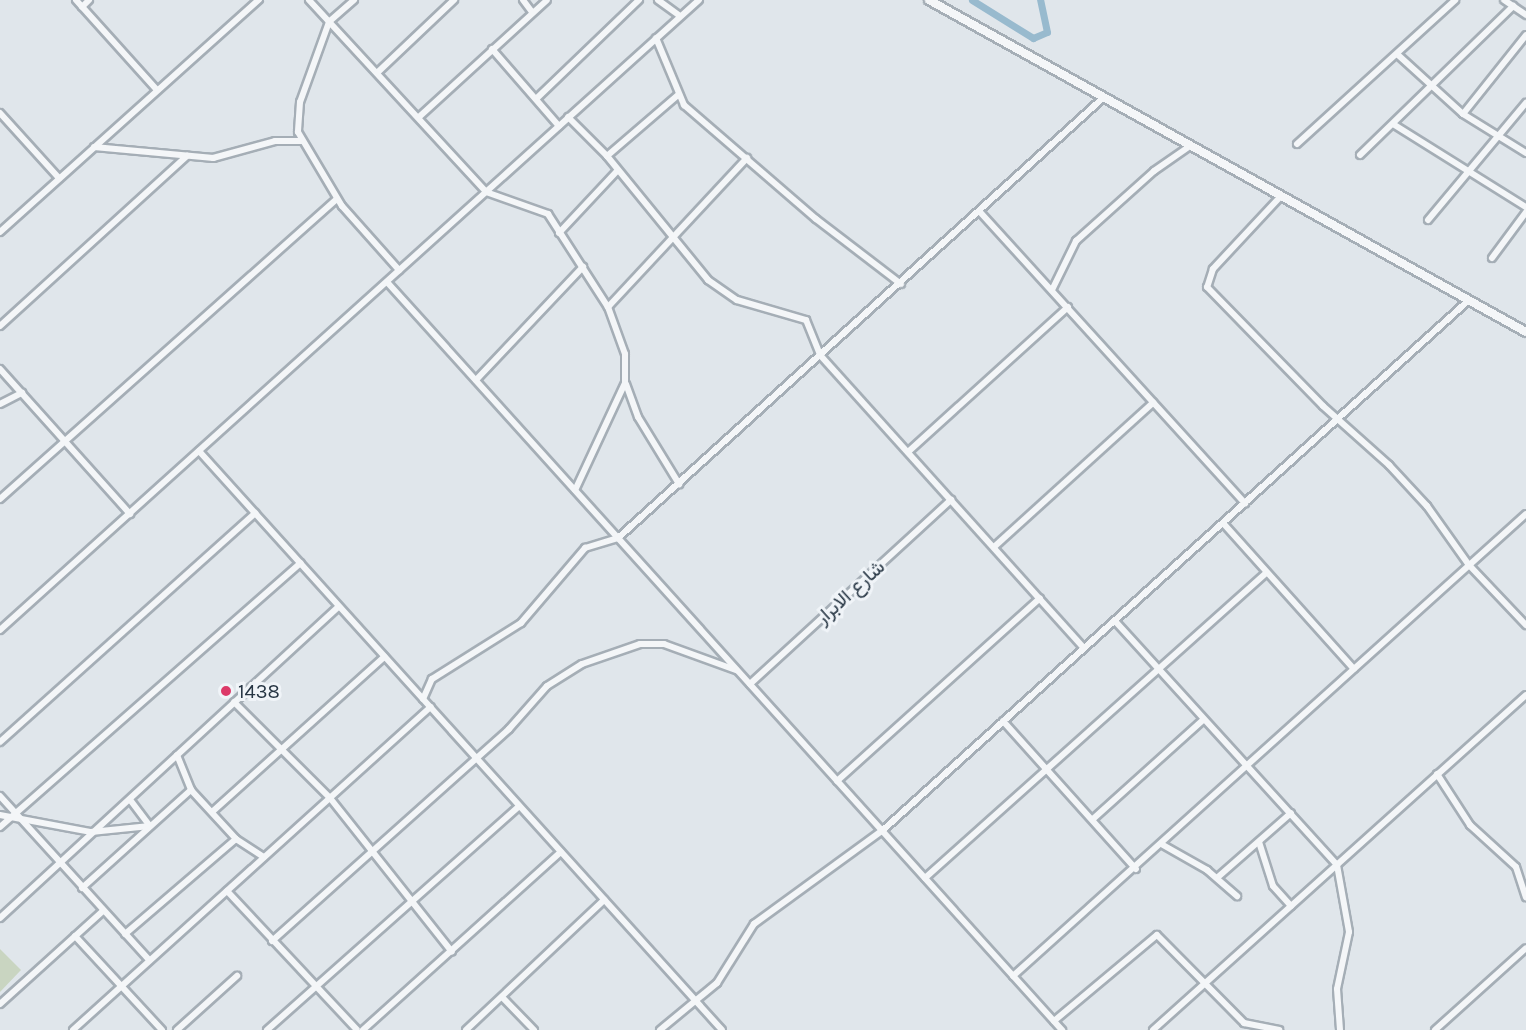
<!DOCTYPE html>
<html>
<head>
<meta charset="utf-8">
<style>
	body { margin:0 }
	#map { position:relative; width:1526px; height:1030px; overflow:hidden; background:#e0e6eb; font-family:Karla,Vazirmatn,sans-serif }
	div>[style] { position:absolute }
	.green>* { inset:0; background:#c9d5c1 }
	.canal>* { height:7px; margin:-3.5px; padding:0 3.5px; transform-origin:3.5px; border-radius:3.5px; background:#98bace }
	.roads { filter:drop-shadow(2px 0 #a5aeb6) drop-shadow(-2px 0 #a5aeb6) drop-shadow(0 2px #a5aeb6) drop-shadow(0 -2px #a5aeb6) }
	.minor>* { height:6px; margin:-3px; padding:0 3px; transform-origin:3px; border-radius:3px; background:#f4f6f8 }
	.tertiary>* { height:8px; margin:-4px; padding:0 4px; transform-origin:4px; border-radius:4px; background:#f4f6f8 }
	.dots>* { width:16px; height:16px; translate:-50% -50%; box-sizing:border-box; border:3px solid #f0f4f8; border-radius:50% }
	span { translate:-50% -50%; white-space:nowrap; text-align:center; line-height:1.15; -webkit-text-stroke:6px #f0f4f8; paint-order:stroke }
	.street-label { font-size:20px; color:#273644 }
	.poi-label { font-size:20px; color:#273644 }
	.left { translate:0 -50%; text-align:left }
</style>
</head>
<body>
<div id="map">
	<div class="green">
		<div style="clip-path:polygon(0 949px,21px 970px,0 992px)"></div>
	</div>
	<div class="canal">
		<div style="left:972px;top:0;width:72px;rotate:31.9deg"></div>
		<div style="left:1033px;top:38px;width:15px;rotate:-23deg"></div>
		<div style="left:1047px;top:32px;width:33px;rotate:-102deg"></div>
	</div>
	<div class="roads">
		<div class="minor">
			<div style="left:76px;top:0;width:121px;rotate:48deg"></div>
			<div style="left:309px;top:0;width:261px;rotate:47.3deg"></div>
			<div style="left:486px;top:192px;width:66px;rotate:19.5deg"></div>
			<div style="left:548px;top:214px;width:111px;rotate:57.2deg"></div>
			<div style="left:608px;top:307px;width:50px;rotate:70.1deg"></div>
			<div style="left:625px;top:354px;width:29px;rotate:90deg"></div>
			<div style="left:625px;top:383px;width:118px;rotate:115deg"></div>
			<div style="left:354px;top:0;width:33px;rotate:139deg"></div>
			<div style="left:329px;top:22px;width:85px;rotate:109.9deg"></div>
			<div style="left:300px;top:102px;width:30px;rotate:94deg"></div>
			<div style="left:298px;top:132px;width:86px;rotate:59.3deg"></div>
			<div style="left:342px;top:206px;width:86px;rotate:48.3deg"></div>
			<div style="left:523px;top:0;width:15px;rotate:53deg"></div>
			<div style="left:658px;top:0;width:27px;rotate:36deg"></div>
			<div style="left:1504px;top:0;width:27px;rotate:34deg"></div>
			<div style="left:82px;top:7px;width:10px;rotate:-45deg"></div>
			<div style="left:656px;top:38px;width:73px;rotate:67.3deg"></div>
			<div style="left:684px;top:105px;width:174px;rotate:40.8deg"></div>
			<div style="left:816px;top:219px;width:107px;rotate:37.4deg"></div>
			<div style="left:492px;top:49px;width:102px;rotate:49deg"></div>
			<div style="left:1397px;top:54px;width:89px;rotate:42.3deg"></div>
			<div style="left:1463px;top:114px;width:74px;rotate:31.8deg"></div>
			<div style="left:378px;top:72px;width:105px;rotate:-43.5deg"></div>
			<div style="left:536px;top:99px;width:143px;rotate:-43.9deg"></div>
			<div style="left:0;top:113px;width:88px;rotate:47.8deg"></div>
			<div style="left:1463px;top:114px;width:101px;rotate:-51.4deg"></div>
			<div style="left:419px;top:117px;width:173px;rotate:-42.4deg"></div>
			<div style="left:568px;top:117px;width:55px;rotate:45deg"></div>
			<div style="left:607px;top:156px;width:160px;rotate:50.8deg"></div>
			<div style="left:708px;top:280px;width:35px;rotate:35deg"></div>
			<div style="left:737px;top:300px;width:72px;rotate:16.2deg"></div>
			<div style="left:806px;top:320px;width:38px;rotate:68deg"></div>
			<div style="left:820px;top:355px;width:394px;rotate:48deg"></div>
			<div style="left:1393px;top:124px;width:157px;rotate:32deg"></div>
			<div style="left:1297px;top:144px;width:214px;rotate:-42.3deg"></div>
			<div style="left:94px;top:147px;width:120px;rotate:5.3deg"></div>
			<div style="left:213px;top:158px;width:64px;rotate:-15.3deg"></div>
			<div style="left:275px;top:141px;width:27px"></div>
			<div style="left:1360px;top:155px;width:214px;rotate:-44.2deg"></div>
			<div style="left:607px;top:156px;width:94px;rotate:-40.7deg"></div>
			<div style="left:1281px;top:196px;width:100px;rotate:133deg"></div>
			<div style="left:1213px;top:269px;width:19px;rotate:108deg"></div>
			<div style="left:1207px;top:287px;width:166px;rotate:45.7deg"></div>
			<div style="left:1323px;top:406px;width:89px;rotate:41.8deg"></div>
			<div style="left:1389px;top:465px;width:56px;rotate:47.2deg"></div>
			<div style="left:1427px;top:506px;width:72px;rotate:54.6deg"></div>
			<div style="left:1469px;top:565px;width:83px;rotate:46.5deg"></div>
			<div style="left:980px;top:212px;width:394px;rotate:47.7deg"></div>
			<div style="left:1428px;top:220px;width:153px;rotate:-50.1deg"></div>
			<div style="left:0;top:232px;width:348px;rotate:-41.9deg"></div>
			<div style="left:559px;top:233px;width:86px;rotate:-46.9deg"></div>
			<div style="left:1492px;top:258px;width:57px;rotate:-53.5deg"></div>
			<div style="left:387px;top:282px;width:1008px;rotate:47.94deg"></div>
			<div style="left:1052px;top:290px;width:55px;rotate:-63.9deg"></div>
			<div style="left:1076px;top:241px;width:105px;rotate:-41.9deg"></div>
			<div style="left:1154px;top:171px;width:44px;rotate:-34.8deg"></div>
			<div style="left:608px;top:307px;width:204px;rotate:-47deg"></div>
			<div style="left:0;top:326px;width:253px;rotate:-42.3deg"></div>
			<div style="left:0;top:369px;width:195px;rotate:48.1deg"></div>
			<div style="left:476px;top:380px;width:156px;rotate:-46.6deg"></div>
			<div style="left:626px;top:384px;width:35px;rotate:70deg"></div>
			<div style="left:638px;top:417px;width:79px;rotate:58.5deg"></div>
			<div style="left:0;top:404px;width:25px;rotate:-27deg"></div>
			<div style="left:199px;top:451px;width:780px;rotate:47.91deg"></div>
			<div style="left:908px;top:452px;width:216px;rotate:-42.2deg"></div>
			<div style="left:0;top:499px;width:451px;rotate:-41.7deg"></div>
			<div style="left:1223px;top:523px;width:196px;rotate:48.1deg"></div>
			<div style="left:994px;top:547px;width:215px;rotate:-42.2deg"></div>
			<div style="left:1115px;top:621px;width:330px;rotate:47.7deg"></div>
			<div style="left:1337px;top:865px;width:68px;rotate:79.8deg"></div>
			<div style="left:1349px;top:932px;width:58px;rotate:101.9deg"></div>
			<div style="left:1337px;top:989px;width:41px;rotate:85.8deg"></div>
			<div style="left:0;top:630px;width:941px;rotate:-42.03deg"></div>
			<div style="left:750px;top:684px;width:273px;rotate:-42.5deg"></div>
			<div style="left:423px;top:699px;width:22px;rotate:-66deg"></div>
			<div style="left:432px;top:679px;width:105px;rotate:-32.2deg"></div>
			<div style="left:521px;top:623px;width:99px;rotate:-49.5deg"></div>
			<div style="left:585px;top:548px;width:34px;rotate:-17deg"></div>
			<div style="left:618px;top:538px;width:656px;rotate:-42.22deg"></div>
			<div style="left:234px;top:702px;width:136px;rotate:45deg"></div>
			<div style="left:330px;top:798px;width:196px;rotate:51.6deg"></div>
			<div style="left:1003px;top:721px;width:199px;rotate:48.1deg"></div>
			<div style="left:0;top:742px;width:343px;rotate:-41.9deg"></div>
			<div style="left:177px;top:755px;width:38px;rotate:68deg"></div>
			<div style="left:191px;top:790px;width:67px;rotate:47.4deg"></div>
			<div style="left:236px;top:839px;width:33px;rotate:33deg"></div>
			<div style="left:1437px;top:774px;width:61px;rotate:57.1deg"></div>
			<div style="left:1470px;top:825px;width:62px;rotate:42.4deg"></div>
			<div style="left:1516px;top:867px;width:32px;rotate:72deg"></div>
			<div style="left:837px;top:781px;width:273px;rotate:-42deg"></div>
			<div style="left:0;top:796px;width:222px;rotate:47.7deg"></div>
			<div style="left:131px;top:801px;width:31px;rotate:53deg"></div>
			<div style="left:212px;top:812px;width:232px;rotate:-42deg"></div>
			<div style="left:0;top:815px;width:93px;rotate:10.6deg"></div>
			<div style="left:91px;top:832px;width:59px;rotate:-5.8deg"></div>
			<div style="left:1093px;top:819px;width:148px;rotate:-42deg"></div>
			<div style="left:0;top:827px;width:400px;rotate:-41.3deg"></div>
			<div style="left:1259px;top:842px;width:46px;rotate:72.3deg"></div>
			<div style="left:1273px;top:886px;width:27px;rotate:48deg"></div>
			<div style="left:1163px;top:845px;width:51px;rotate:29.6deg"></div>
			<div style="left:1207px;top:870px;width:40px;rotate:41deg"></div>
			<div style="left:1218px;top:877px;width:97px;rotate:-41.2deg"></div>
			<div style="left:925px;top:878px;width:456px;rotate:-41.8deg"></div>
			<div style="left:82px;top:888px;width:147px;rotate:-42deg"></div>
			<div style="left:227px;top:891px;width:190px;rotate:46.9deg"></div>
			<div style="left:0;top:918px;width:459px;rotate:-42.6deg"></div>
			<div style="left:125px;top:934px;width:146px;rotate:-40.6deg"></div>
			<div style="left:75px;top:936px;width:128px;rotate:47.2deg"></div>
			<div style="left:272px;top:941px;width:318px;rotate:-41.8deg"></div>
			<div style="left:509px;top:729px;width:57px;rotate:-48.5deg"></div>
			<div style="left:547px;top:686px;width:41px;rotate:-32.2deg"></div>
			<div style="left:582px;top:664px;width:61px;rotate:-19deg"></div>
			<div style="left:640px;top:644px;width:24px"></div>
			<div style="left:664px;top:644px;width:77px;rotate:19.9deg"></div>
			<div style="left:1013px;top:976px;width:690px;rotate:-42.01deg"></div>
			<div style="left:502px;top:997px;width:46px;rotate:45.9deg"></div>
			<div style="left:0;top:1004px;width:139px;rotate:-42.1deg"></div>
			<div style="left:1054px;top:1021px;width:134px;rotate:-39.9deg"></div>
			<div style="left:1157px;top:935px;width:124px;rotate:45.3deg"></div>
			<div style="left:1244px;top:1023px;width:36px;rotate:11deg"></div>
			<div style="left:73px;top:1030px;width:482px;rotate:-42.1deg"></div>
			<div style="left:177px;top:1030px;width:81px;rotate:-42deg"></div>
			<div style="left:267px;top:1030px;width:337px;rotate:-41.6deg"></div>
			<div style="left:363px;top:1030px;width:266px;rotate:-42deg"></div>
			<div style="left:466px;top:1030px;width:190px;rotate:-43.3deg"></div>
			<div style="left:660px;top:1030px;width:74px;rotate:-39.5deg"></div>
			<div style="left:717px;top:983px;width:70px;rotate:-57.9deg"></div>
			<div style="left:754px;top:924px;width:160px;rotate:-36.1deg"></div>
			<div style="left:883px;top:830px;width:790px;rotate:-42.13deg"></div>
			<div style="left:1153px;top:1030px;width:501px;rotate:-41.93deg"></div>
			<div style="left:1435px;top:1030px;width:122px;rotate:-42deg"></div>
		</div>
		<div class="tertiary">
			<div style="left:929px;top:0;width:683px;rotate:29.08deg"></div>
		</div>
	</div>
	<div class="dots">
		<div style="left:226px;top:691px;background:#dc3968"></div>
	</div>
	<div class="street-label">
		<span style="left:850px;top:592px;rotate:-42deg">شارع الابرار</span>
	</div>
	<div class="poi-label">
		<span class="left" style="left:238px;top:691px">1438</span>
	</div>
</div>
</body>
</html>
